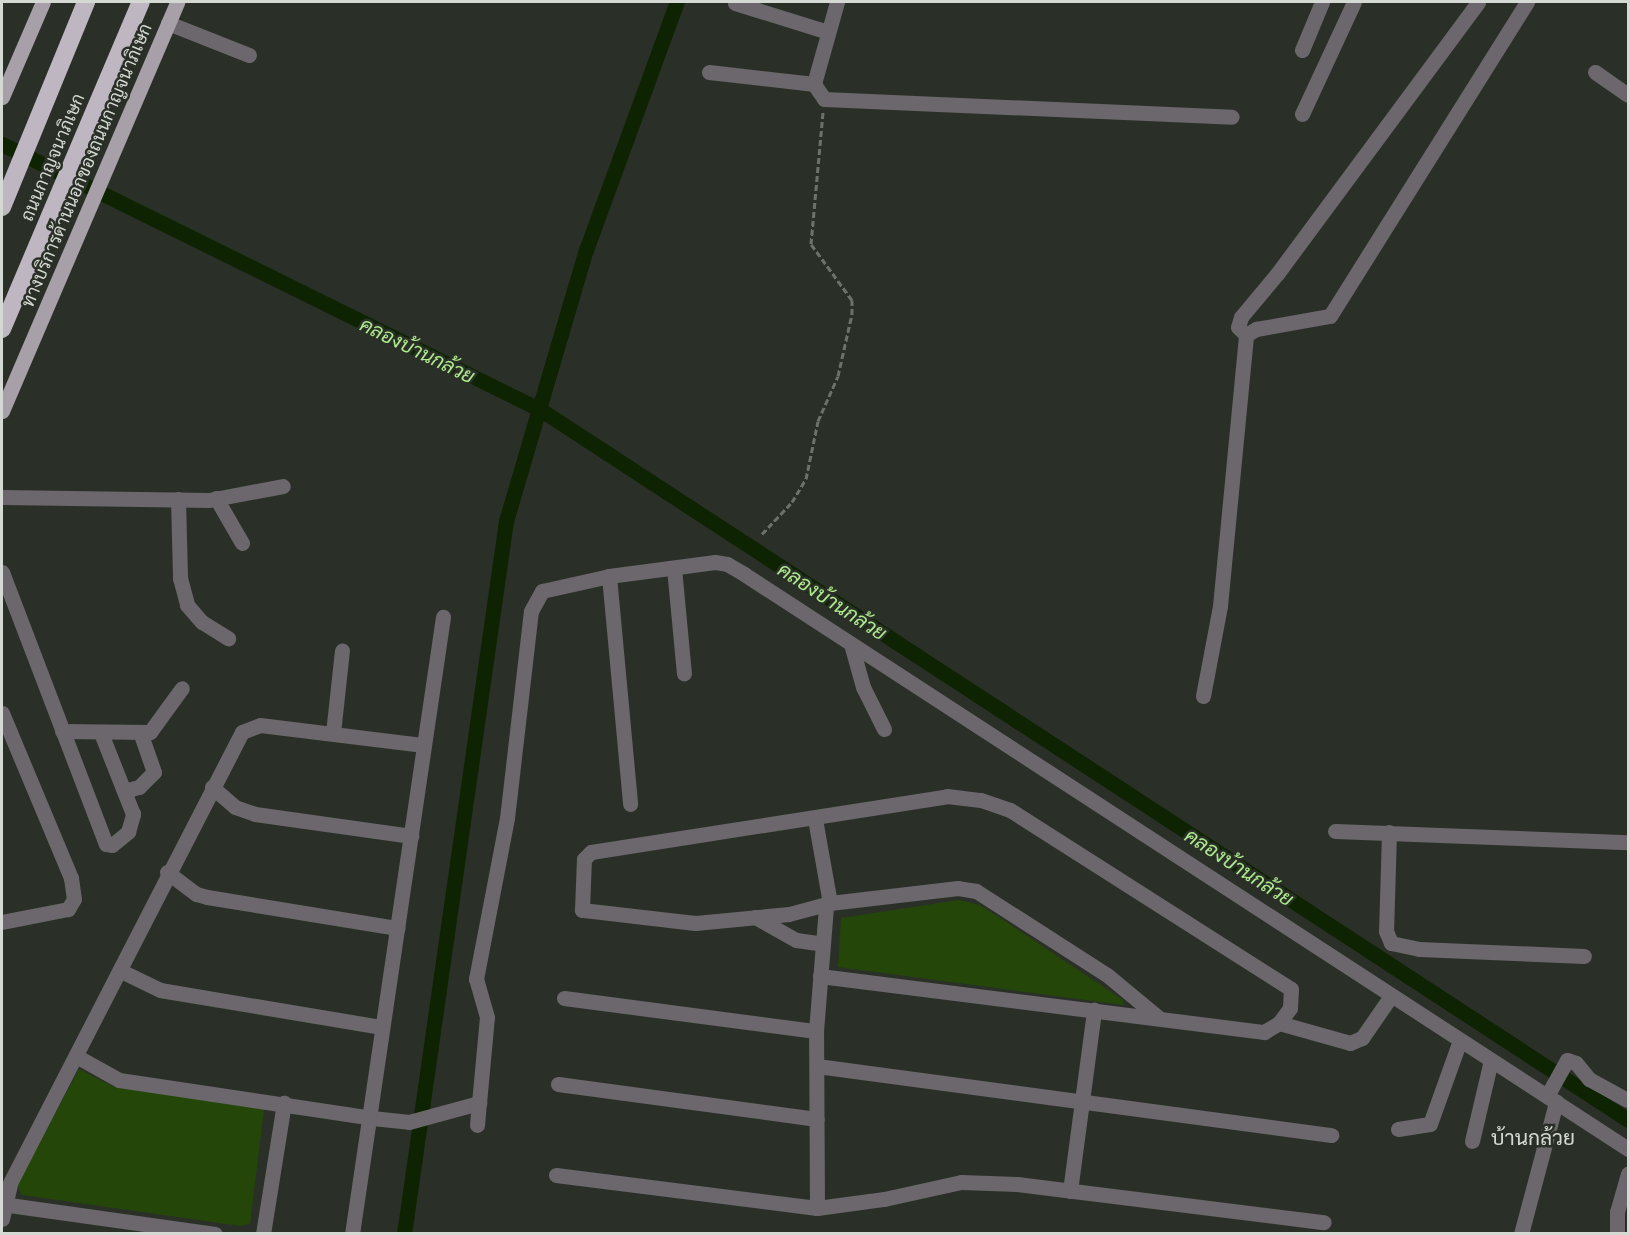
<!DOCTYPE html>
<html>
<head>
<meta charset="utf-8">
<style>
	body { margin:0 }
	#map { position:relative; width:1630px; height:1235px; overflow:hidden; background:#2a3027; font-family:Literata,Sarabun,serif }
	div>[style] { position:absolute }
	.green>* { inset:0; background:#244709 }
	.canal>* { height:15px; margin:-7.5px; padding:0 7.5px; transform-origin:7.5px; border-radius:7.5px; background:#0e2301 }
	.path>* { height:3px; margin-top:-1.5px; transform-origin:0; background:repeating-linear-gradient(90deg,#6c7169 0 6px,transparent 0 9px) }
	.minor>* { height:15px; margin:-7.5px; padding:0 7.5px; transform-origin:7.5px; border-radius:7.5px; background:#6b676c }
	.major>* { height:15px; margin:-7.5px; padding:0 7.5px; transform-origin:7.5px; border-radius:7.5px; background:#a7a0a9 }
	.highway>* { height:18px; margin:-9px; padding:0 9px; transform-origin:9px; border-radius:9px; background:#beb6c1 }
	span { translate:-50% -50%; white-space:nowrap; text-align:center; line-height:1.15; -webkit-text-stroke:5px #2a3027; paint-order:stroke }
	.street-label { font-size:18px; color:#d5d9d3 }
	.water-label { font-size:20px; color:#afeb8e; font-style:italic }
	.quarter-label { font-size:21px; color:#d5d9d3 }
	.frame { position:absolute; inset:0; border:3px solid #d5d9d3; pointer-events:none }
</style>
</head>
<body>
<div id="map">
	<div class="green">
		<div style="clip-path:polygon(959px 900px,979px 905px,999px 917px,1123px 1000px,1124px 1005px,838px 967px,841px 918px)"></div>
		<div style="clip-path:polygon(79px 1069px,114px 1087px,264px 1109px,250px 1224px,241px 1226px,22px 1195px,17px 1185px)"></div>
	</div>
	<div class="canal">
		<div style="left:2px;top:144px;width:601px;rotate:26.27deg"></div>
		<div style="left:541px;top:410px;width:1298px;rotate:33.15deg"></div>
		<div style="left:404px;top:1234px;width:720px;rotate:-81.86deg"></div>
		<div style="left:506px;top:521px;width:283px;rotate:-73.6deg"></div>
		<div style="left:586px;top:250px;width:264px;rotate:-69.9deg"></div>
	</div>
	<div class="path">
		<div style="left:762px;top:534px;width:44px;rotate:-46.8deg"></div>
		<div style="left:792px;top:502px;width:27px;rotate:-59deg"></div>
		<div style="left:806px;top:479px;width:59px;rotate:-78.3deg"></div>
		<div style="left:818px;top:421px;width:49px;rotate:-66deg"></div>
		<div style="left:838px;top:376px;width:64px;rotate:-77.3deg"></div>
		<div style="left:852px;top:314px;width:14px;rotate:-90deg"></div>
		<div style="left:852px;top:300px;width:69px;rotate:-126.2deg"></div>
		<div style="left:811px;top:244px;width:133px;rotate:-84.8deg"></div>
	</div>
	<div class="minor">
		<div style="left:837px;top:2px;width:85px;rotate:105.7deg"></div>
		<div style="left:814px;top:84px;width:18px;rotate:56deg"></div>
		<div style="left:824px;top:99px;width:408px;rotate:2.5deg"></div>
		<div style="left:735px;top:3px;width:97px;rotate:17.3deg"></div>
		<div style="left:168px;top:23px;width:87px;rotate:21.6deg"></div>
		<div style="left:1302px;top:50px;width:52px;rotate:-67.4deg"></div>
		<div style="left:709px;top:72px;width:106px;rotate:6.5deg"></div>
		<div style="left:1595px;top:72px;width:40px;rotate:34.9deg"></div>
		<div style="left:1302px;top:114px;width:123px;rotate:-65.1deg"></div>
		<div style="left:1246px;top:335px;width:11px;rotate:-135deg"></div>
		<div style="left:1238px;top:327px;width:10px;rotate:-73deg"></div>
		<div style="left:1241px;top:317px;width:56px;rotate:-50.1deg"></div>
		<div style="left:1277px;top:274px;width:338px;rotate:-53.5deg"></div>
		<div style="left:2px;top:497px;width:207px;rotate:0.8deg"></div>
		<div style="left:209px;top:500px;width:75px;rotate:-10.7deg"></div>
		<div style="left:216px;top:498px;width:52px;rotate:60deg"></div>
		<div style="left:178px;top:499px;width:79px;rotate:88.5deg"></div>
		<div style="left:180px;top:578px;width:28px;rotate:75deg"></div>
		<div style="left:187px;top:605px;width:23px;rotate:49deg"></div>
		<div style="left:202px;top:622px;width:31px;rotate:32deg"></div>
		<div style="left:674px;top:568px;width:106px;rotate:84.6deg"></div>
		<div style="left:2px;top:572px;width:291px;rotate:69.1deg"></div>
		<div style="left:106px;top:844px;width:6px;rotate:9deg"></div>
		<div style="left:112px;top:845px;width:21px;rotate:-39deg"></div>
		<div style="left:128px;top:832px;width:19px;rotate:-74deg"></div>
		<div style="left:133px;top:814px;width:87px;rotate:-111.6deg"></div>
		<div style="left:609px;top:576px;width:229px;rotate:84.7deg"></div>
		<div style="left:851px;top:644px;width:45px;rotate:74.4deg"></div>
		<div style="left:863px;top:687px;width:47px;rotate:63.4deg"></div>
		<div style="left:1203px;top:696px;width:92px;rotate:-79.3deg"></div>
		<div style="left:1220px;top:606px;width:272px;rotate:-84.5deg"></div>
		<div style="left:1246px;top:335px;width:12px;rotate:-31deg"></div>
		<div style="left:1256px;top:329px;width:75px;rotate:-10deg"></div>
		<div style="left:1330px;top:316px;width:371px;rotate:-57.9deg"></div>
		<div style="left:2px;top:713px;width:179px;rotate:67.3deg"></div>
		<div style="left:71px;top:878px;width:21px;rotate:82deg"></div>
		<div style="left:74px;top:899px;width:12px;rotate:121deg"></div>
		<div style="left:68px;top:909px;width:67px;rotate:168.9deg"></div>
		<div style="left:62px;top:731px;width:88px;rotate:0.7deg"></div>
		<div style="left:150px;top:732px;width:54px;rotate:-54deg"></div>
		<div style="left:333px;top:733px;width:83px;rotate:-83.8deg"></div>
		<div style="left:212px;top:787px;width:30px;rotate:41deg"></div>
		<div style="left:235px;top:807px;width:21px;rotate:19deg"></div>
		<div style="left:255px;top:814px;width:158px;rotate:8deg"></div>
		<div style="left:124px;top:791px;width:16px;rotate:-15deg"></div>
		<div style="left:139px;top:787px;width:21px;rotate:-45deg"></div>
		<div style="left:154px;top:772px;width:42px;rotate:-109.3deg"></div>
		<div style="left:815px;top:819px;width:85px;rotate:79.9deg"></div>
		<div style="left:1335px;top:831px;width:293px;rotate:2.2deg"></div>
		<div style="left:1389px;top:832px;width:99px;rotate:91.7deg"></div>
		<div style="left:1386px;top:931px;width:13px;rotate:67deg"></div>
		<div style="left:1391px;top:943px;width:29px;rotate:12deg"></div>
		<div style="left:1419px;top:949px;width:165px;rotate:2.4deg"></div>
		<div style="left:167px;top:872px;width:36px;rotate:37deg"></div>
		<div style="left:196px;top:894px;width:11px;rotate:15deg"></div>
		<div style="left:207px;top:897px;width:193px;rotate:9.3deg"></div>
		<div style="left:755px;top:917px;width:47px;rotate:29.3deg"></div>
		<div style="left:796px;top:940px;width:27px;rotate:8deg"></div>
		<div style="left:121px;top:971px;width:43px;rotate:26deg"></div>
		<div style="left:160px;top:990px;width:225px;rotate:9.5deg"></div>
		<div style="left:820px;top:976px;width:448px;rotate:7.2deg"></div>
		<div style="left:1264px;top:1032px;width:17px;rotate:-31deg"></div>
		<div style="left:1279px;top:1023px;width:74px;rotate:15.7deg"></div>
		<div style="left:1350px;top:1043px;width:13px;rotate:-23deg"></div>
		<div style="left:1362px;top:1038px;width:51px;rotate:-55.4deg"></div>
		<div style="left:564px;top:998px;width:254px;rotate:7.5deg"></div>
		<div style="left:1159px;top:1018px;width:67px;rotate:-140.4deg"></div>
		<div style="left:1107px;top:975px;width:156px;rotate:-147.3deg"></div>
		<div style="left:976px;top:891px;width:18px;rotate:-171deg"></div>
		<div style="left:958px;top:888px;width:129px;rotate:173.3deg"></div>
		<div style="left:830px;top:903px;width:42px;rotate:165deg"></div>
		<div style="left:789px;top:914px;width:94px;rotate:174.5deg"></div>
		<div style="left:695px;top:923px;width:114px;rotate:-173.4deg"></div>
		<div style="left:582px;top:910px;width:51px;rotate:-87.8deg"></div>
		<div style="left:584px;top:859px;width:10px;rotate:-45deg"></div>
		<div style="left:591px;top:852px;width:360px;rotate:-8.9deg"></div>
		<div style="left:947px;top:796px;width:34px;rotate:7deg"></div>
		<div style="left:981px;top:800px;width:31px;rotate:19deg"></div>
		<div style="left:1010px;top:810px;width:333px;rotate:32.5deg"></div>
		<div style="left:1291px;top:989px;width:19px;rotate:93deg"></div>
		<div style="left:1290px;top:1008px;width:19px;rotate:126deg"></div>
		<div style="left:76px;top:1056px;width:49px;rotate:29.2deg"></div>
		<div style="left:119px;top:1080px;width:256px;rotate:8.5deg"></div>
		<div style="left:372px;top:1118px;width:37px;rotate:6deg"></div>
		<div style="left:409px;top:1122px;width:73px;rotate:-15.2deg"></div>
		<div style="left:479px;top:1103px;width:86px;rotate:-84.7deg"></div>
		<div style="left:487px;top:1017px;width:40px;rotate:-106deg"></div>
		<div style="left:476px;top:979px;width:164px;rotate:-79.1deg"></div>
		<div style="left:507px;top:818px;width:208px;rotate:-83.4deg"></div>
		<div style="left:531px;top:611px;width:23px;rotate:-61deg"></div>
		<div style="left:542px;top:591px;width:69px;rotate:-12.6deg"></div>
		<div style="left:609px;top:576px;width:107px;rotate:-7.5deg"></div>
		<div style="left:715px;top:562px;width:12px;rotate:9deg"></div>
		<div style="left:727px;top:564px;width:20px;rotate:30deg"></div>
		<div style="left:744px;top:574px;width:1055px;rotate:33.04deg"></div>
		<div style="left:817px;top:1066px;width:519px;rotate:7.65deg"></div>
		<div style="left:558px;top:1084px;width:261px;rotate:7.7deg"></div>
		<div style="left:1547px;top:1096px;width:41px;rotate:-60.9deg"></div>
		<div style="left:1567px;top:1060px;width:9px;rotate:18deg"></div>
		<div style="left:1576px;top:1063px;width:21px;rotate:51deg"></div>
		<div style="left:1589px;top:1079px;width:43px;rotate:28.9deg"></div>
		<div style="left:477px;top:1125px;width:22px;rotate:-85deg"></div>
		<div style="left:1398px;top:1129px;width:32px;rotate:-9deg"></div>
		<div style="left:1430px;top:1124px;width:89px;rotate:-70.3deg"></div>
		<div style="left:1472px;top:1141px;width:83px;rotate:-76.8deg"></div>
		<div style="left:556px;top:1175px;width:263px;rotate:7.2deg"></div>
		<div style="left:817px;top:1208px;width:68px;rotate:-7.7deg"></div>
		<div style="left:884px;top:1199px;width:79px;rotate:-12.4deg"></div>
		<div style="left:961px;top:1182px;width:56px;rotate:2deg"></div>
		<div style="left:1017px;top:1184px;width:309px;rotate:7.1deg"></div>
		<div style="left:1070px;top:1191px;width:183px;rotate:-82.4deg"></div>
		<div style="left:2px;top:1204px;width:215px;rotate:8deg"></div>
		<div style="left:817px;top:1208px;width:177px;rotate:-90.3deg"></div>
		<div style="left:816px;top:1031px;width:125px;rotate:-85.4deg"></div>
		<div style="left:2px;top:1219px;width:37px;rotate:-77deg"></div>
		<div style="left:10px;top:1183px;width:507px;rotate:-62.78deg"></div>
		<div style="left:242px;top:732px;width:19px;rotate:-21deg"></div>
		<div style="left:260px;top:725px;width:165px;rotate:7deg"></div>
		<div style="left:263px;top:1234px;width:133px;rotate:-80.9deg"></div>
		<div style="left:352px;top:1234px;width:624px;rotate:-81.61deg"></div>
		<div style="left:1521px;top:1234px;width:137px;rotate:-75.1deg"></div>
		<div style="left:1617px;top:1234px;width:22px;rotate:-90deg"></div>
		<div style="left:1617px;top:1212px;width:40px;rotate:-74deg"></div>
	</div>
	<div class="major">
		<div style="left:2px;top:97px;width:103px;rotate:-66.7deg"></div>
		<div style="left:2px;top:411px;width:445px;rotate:-66.8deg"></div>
	</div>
	<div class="highway">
		<div style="left:2px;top:207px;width:222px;rotate:-67.7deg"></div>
		<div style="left:2px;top:329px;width:355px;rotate:-67deg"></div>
	</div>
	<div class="street-label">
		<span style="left:52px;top:157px;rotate:-67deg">ถนนกาญจนาภิเษก</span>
		<span style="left:86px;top:165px;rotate:-67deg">ทางบริการด้านนอกของถนนกาญจนาภิเษก</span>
	</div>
	<div class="water-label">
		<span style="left:418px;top:349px;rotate:26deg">คลองบ้านกล้วย</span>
		<span style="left:833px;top:600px;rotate:33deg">คลองบ้านกล้วย</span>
		<span style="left:1240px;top:866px;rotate:33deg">คลองบ้านกล้วย</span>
	</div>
	<div class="quarter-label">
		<span style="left:1533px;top:1136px">บ้านกล้วย</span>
	</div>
	<div class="frame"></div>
</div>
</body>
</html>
